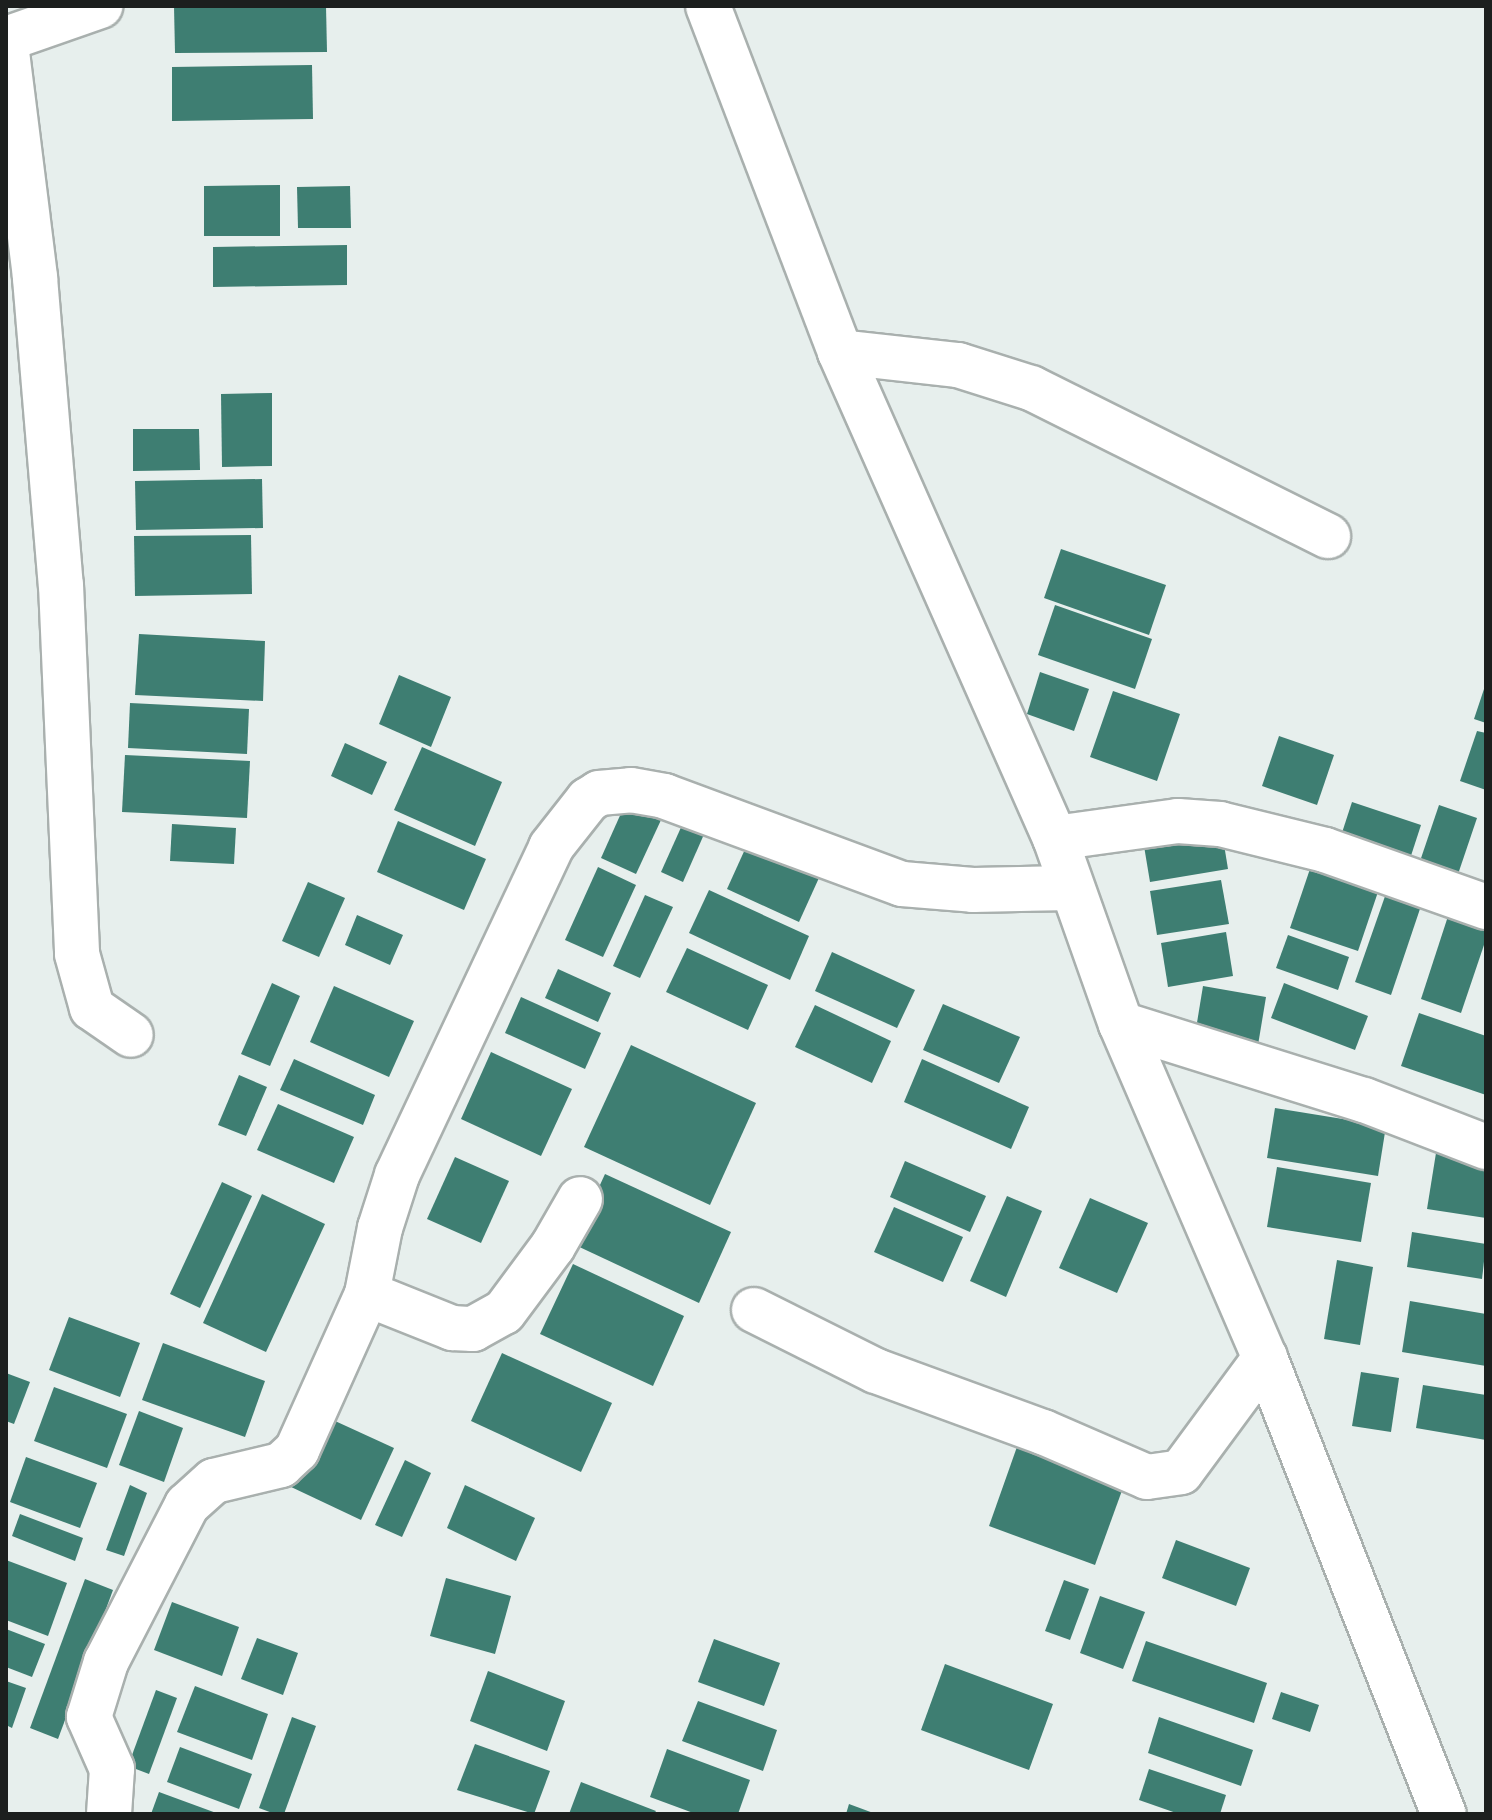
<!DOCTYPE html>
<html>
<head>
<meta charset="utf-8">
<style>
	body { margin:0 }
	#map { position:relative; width:1492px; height:1820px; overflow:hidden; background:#e7efed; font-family:Helvetica,sans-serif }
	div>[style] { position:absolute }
	.building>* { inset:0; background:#3e7e72 }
	.roads { filter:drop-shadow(2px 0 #a9b0ae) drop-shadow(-2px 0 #a9b0ae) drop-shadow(0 2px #a9b0ae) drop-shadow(0 -2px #a9b0ae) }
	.minor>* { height:44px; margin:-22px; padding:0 22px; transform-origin:22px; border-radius:22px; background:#fff }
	span { translate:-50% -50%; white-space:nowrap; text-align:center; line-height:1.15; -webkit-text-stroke:6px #f5fcfa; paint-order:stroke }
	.frame { position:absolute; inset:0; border:8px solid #1c1f1e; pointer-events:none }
</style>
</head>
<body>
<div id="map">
	<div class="building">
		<div style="clip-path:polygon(174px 6px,326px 6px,327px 52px,175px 53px)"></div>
		<div style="clip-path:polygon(312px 65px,313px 119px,172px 121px,172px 67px)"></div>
		<div style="clip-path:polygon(280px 185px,280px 236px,204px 236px,204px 186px)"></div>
		<div style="clip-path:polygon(350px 186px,351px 228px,298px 228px,297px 187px)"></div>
		<div style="clip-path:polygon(347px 245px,347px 285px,213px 287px,213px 247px)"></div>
		<div style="clip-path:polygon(272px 393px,272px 466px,222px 467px,221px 394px)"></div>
		<div style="clip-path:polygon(133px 429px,199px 429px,200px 470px,133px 471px)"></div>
		<div style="clip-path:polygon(262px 479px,263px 528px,136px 530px,135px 481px)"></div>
		<div style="clip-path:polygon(251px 535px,252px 594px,135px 596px,134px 536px)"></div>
		<div style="clip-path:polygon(1061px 549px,1166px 585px,1149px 635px,1044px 598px)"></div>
		<div style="clip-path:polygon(1055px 605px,1152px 639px,1135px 689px,1038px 655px)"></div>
		<div style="clip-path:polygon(139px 634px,265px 641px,263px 701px,135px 695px)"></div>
		<div style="clip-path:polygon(1040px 672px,1089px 689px,1074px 731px,1027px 714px)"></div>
		<div style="clip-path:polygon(399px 675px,451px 697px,431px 747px,379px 724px)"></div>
		<div style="clip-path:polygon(1486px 683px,1486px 723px,1474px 719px)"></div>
		<div style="clip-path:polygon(1113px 691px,1180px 714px,1157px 781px,1090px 757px)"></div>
		<div style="clip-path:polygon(130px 703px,249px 709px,247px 754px,128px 748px)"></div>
		<div style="clip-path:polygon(1477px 731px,1486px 733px,1486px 790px,1460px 781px)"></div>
		<div style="clip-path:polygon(1279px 736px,1334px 755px,1317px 805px,1262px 786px)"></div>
		<div style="clip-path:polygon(345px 743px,387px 762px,372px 795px,331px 776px)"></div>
		<div style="clip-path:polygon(422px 747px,502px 782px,475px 846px,394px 810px)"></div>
		<div style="clip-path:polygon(125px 755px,250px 761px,247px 818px,122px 812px)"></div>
		<div style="clip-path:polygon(631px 791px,667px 807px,636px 874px,601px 858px)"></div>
		<div style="clip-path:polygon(1352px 802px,1421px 825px,1407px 868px,1338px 845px)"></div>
		<div style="clip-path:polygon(1439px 805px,1477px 818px,1454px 886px,1416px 873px)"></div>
		<div style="clip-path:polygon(687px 814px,709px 823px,683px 882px,661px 872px)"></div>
		<div style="clip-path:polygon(398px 821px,486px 859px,464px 910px,377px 872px)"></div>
		<div style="clip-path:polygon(172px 824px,236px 828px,234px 864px,170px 861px)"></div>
		<div style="clip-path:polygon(1221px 826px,1228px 869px,1150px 882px,1143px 840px)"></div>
		<div style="clip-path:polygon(751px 836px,823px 869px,799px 922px,727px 889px)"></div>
		<div style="clip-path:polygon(1312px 863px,1380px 886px,1358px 951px,1290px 928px)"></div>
		<div style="clip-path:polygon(598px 867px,636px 885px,603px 957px,565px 940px)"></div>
		<div style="clip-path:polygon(1221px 880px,1229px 924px,1157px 935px,1150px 891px)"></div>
		<div style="clip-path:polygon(308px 882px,345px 898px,319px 957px,282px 941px)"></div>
		<div style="clip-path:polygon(1390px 882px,1425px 894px,1391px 995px,1355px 982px)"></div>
		<div style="clip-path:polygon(709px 890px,809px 936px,790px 980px,689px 933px)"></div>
		<div style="clip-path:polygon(645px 895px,673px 907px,640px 978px,613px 966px)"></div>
		<div style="clip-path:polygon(1451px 907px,1486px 919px,1486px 939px,1461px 1013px,1421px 999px)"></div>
		<div style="clip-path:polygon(357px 915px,403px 935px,390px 965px,345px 945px)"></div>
		<div style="clip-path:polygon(1226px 932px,1233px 976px,1168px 987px,1161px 943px)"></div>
		<div style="clip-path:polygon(1288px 935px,1349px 957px,1338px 990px,1276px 968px)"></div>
		<div style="clip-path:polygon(687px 948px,768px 985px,748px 1030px,666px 992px)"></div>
		<div style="clip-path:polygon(832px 952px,915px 990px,897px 1028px,815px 991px)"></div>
		<div style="clip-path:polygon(558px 969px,611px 993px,598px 1022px,545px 998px)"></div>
		<div style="clip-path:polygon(272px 983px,300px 996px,270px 1066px,241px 1054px)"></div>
		<div style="clip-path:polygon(1284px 983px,1368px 1016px,1355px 1050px,1271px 1018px)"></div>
		<div style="clip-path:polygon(334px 986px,414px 1021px,389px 1077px,310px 1042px)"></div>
		<div style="clip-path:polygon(1203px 986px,1266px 997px,1257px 1051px,1194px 1041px)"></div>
		<div style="clip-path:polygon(521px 997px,601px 1033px,585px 1069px,505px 1033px)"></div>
		<div style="clip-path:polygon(943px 1004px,1020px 1037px,999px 1083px,923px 1050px)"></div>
		<div style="clip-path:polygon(815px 1005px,891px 1041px,872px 1083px,795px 1047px)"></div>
		<div style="clip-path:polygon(1419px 1013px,1486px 1036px,1486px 1095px,1401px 1066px)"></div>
		<div style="clip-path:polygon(631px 1045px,756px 1103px,710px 1205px,584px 1147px)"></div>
		<div style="clip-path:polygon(491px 1052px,572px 1089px,541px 1156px,461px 1119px)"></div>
		<div style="clip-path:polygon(294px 1059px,375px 1095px,363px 1125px,280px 1090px)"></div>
		<div style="clip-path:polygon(922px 1059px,1029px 1107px,1011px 1149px,904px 1102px)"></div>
		<div style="clip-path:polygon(239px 1075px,267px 1087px,246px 1136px,218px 1125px)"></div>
		<div style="clip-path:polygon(278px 1104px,354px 1137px,334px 1183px,257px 1150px)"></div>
		<div style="clip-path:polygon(1275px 1108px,1386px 1126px,1378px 1176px,1267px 1158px)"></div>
		<div style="clip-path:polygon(1436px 1153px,1486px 1161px,1486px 1218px,1427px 1209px)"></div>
		<div style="clip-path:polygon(455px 1157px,509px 1181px,481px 1243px,427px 1219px)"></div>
		<div style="clip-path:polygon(905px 1161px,986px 1196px,970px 1232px,890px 1197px)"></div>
		<div style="clip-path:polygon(1277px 1167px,1371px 1183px,1361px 1242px,1267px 1227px)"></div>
		<div style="clip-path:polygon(605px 1174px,731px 1232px,699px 1303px,573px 1244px)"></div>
		<div style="clip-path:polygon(222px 1182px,252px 1196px,200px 1308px,170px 1294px)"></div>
		<div style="clip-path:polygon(262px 1194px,325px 1224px,266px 1352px,203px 1323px)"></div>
		<div style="clip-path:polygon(1007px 1196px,1042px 1211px,1006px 1297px,970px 1281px)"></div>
		<div style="clip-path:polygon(1090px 1198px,1148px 1223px,1117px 1293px,1059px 1268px)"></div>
		<div style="clip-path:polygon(894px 1207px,963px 1237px,943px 1282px,874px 1252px)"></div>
		<div style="clip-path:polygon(1412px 1232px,1486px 1244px,1482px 1279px,1407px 1267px)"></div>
		<div style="clip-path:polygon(1337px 1260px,1373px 1267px,1360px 1345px,1324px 1339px)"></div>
		<div style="clip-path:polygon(573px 1264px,684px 1316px,653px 1386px,540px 1334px)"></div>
		<div style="clip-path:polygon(1410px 1301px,1486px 1314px,1486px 1366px,1402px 1352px)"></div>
		<div style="clip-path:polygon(69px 1317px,140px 1343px,120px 1397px,49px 1370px)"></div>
		<div style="clip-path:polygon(163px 1343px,265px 1381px,245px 1437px,142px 1400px)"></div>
		<div style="clip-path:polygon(502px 1353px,612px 1403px,581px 1472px,471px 1421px)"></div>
		<div style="clip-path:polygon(1361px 1372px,1399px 1378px,1391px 1432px,1352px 1426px)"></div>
		<div style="clip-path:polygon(6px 1373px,30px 1382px,14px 1424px,6px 1421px)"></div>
		<div style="clip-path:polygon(1423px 1385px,1486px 1395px,1486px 1440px,1416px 1428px)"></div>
		<div style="clip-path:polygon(54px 1387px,127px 1414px,107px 1468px,34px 1441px)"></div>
		<div style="clip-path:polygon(139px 1411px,183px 1428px,164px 1482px,119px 1465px)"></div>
		<div style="clip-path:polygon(322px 1415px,394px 1448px,361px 1520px,289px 1486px)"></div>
		<div style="clip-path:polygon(1018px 1444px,1124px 1485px,1095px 1565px,989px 1526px)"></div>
		<div style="clip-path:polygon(26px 1457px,97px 1483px,80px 1528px,10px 1502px)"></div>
		<div style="clip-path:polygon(405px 1460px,431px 1473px,402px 1537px,375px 1525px)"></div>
		<div style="clip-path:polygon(130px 1485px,147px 1493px,124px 1556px,106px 1550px)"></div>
		<div style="clip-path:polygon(465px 1485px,535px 1518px,516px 1561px,447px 1528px)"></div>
		<div style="clip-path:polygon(20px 1514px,83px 1538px,75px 1561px,12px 1536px)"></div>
		<div style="clip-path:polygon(1176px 1540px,1250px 1568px,1236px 1606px,1162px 1578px)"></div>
		<div style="clip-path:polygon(6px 1560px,67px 1583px,48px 1636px,6px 1620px)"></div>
		<div style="clip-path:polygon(446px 1578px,511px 1596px,495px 1654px,430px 1636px)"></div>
		<div style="clip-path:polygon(85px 1579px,113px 1590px,58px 1739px,30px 1728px)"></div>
		<div style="clip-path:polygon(1064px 1580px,1089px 1589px,1070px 1640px,1045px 1631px)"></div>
		<div style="clip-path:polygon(1100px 1596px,1145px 1612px,1123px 1669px,1080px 1653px)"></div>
		<div style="clip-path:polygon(172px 1602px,239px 1627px,222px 1676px,154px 1650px)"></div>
		<div style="clip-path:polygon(6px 1629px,45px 1644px,32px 1677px,6px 1667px)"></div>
		<div style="clip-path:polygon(257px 1638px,298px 1653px,283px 1695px,241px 1679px)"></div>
		<div style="clip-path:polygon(714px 1639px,780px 1663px,764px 1706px,698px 1682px)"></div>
		<div style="clip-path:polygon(1146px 1641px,1267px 1683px,1254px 1723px,1132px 1681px)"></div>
		<div style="clip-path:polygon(945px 1664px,1053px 1704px,1029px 1770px,921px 1730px)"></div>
		<div style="clip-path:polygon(488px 1671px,565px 1701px,547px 1751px,470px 1721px)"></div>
		<div style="clip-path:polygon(6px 1681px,26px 1688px,12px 1728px,6px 1725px)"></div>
		<div style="clip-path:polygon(195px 1686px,268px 1714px,252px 1760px,177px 1732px)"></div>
		<div style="clip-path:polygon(156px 1690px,177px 1698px,149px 1774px,128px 1766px)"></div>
		<div style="clip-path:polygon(1281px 1692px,1319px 1705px,1310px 1732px,1272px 1719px)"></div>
		<div style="clip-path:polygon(698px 1701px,777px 1730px,763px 1771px,682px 1741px)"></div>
		<div style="clip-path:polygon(292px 1717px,316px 1726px,284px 1814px,275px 1814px,259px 1808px)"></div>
		<div style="clip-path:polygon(1159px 1717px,1253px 1750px,1241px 1786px,1148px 1753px)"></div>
		<div style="clip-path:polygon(475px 1744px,550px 1771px,534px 1814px,457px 1790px)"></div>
		<div style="clip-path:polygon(180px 1747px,252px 1774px,239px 1809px,167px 1782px)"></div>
		<div style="clip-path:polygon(667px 1749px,750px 1780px,738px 1814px,696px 1814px,650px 1797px)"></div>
		<div style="clip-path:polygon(1149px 1769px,1226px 1795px,1220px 1814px,1179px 1814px,1139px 1800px)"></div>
		<div style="clip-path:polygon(581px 1782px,656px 1811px,654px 1814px,569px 1814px)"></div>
		<div style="clip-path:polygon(159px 1792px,219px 1814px,151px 1814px)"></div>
		<div style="clip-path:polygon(849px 1804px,876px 1814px,846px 1814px)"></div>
	</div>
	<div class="roads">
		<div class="minor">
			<div style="left:708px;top:6px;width:370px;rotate:69.1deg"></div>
			<div style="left:840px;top:352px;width:531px;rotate:66.14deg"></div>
			<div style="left:1055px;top:838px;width:197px;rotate:70.5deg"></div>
			<div style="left:1121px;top:1024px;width:364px;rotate:66.7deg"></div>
			<div style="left:1265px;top:1358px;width:490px;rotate:68.6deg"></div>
			<div style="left:6px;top:39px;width:100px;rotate:-19.3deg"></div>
			<div style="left:6px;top:44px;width:236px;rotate:82.9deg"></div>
			<div style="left:35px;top:278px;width:308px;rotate:85.2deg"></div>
			<div style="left:61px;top:585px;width:369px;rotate:87.5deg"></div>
			<div style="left:77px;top:954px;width:56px;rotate:74.5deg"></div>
			<div style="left:92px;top:1008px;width:47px;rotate:34.7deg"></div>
			<div style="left:840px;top:352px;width:119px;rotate:6.3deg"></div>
			<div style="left:958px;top:365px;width:77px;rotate:17.5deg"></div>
			<div style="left:1031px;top:388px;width:332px;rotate:26.5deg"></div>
			<div style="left:1055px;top:838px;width:124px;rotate:-7.9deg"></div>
			<div style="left:1178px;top:821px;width:42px;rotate:4.1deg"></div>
			<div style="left:1220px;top:824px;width:108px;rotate:13.9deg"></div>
			<div style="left:1325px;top:850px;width:171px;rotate:19.5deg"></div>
			<div style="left:1121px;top:1024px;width:255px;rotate:17.4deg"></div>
			<div style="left:1364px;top:1100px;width:131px;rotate:21.1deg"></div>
			<div style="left:367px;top:1294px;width:92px;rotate:21.8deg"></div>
			<div style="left:452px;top:1328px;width:21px;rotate:3deg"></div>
			<div style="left:473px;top:1329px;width:35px;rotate:-29deg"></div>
			<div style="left:504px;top:1312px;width:82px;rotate:-53.4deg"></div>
			<div style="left:553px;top:1246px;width:54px;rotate:-60.1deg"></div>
			<div style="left:754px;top:1310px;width:136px;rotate:26.6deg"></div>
			<div style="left:876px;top:1371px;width:178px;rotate:20.1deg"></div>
			<div style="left:1043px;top:1432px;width:113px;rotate:23.4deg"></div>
			<div style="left:1147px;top:1477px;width:34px;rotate:-8deg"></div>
			<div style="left:1181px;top:1472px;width:142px;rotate:-53.6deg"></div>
			<div style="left:109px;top:1814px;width:45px;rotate:-86.2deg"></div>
			<div style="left:112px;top:1769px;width:57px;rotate:-113.9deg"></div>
			<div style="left:89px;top:1717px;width:58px;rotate:-72.8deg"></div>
			<div style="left:106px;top:1662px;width:177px;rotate:-62.7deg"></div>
			<div style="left:187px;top:1505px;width:36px;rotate:-42deg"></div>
			<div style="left:214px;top:1481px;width:69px;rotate:-13.4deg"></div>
			<div style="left:281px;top:1465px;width:22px;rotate:-43deg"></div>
			<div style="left:297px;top:1450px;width:171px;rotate:-65.8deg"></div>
			<div style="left:367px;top:1294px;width:67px;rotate:-78.9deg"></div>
			<div style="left:380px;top:1228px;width:56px;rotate:-72.2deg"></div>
			<div style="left:397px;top:1175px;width:362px;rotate:-64.8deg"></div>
			<div style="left:551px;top:847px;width:60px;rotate:-51.8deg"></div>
			<div style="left:588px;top:800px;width:13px;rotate:-32deg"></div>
			<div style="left:599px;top:793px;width:32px;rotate:-5deg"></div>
			<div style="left:631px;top:790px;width:34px;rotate:10deg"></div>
			<div style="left:664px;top:796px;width:254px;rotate:20.3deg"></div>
			<div style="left:902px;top:884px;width:71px;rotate:4.8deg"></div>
			<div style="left:973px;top:890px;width:99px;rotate:-1.2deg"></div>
		</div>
	</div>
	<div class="frame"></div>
</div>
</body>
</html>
